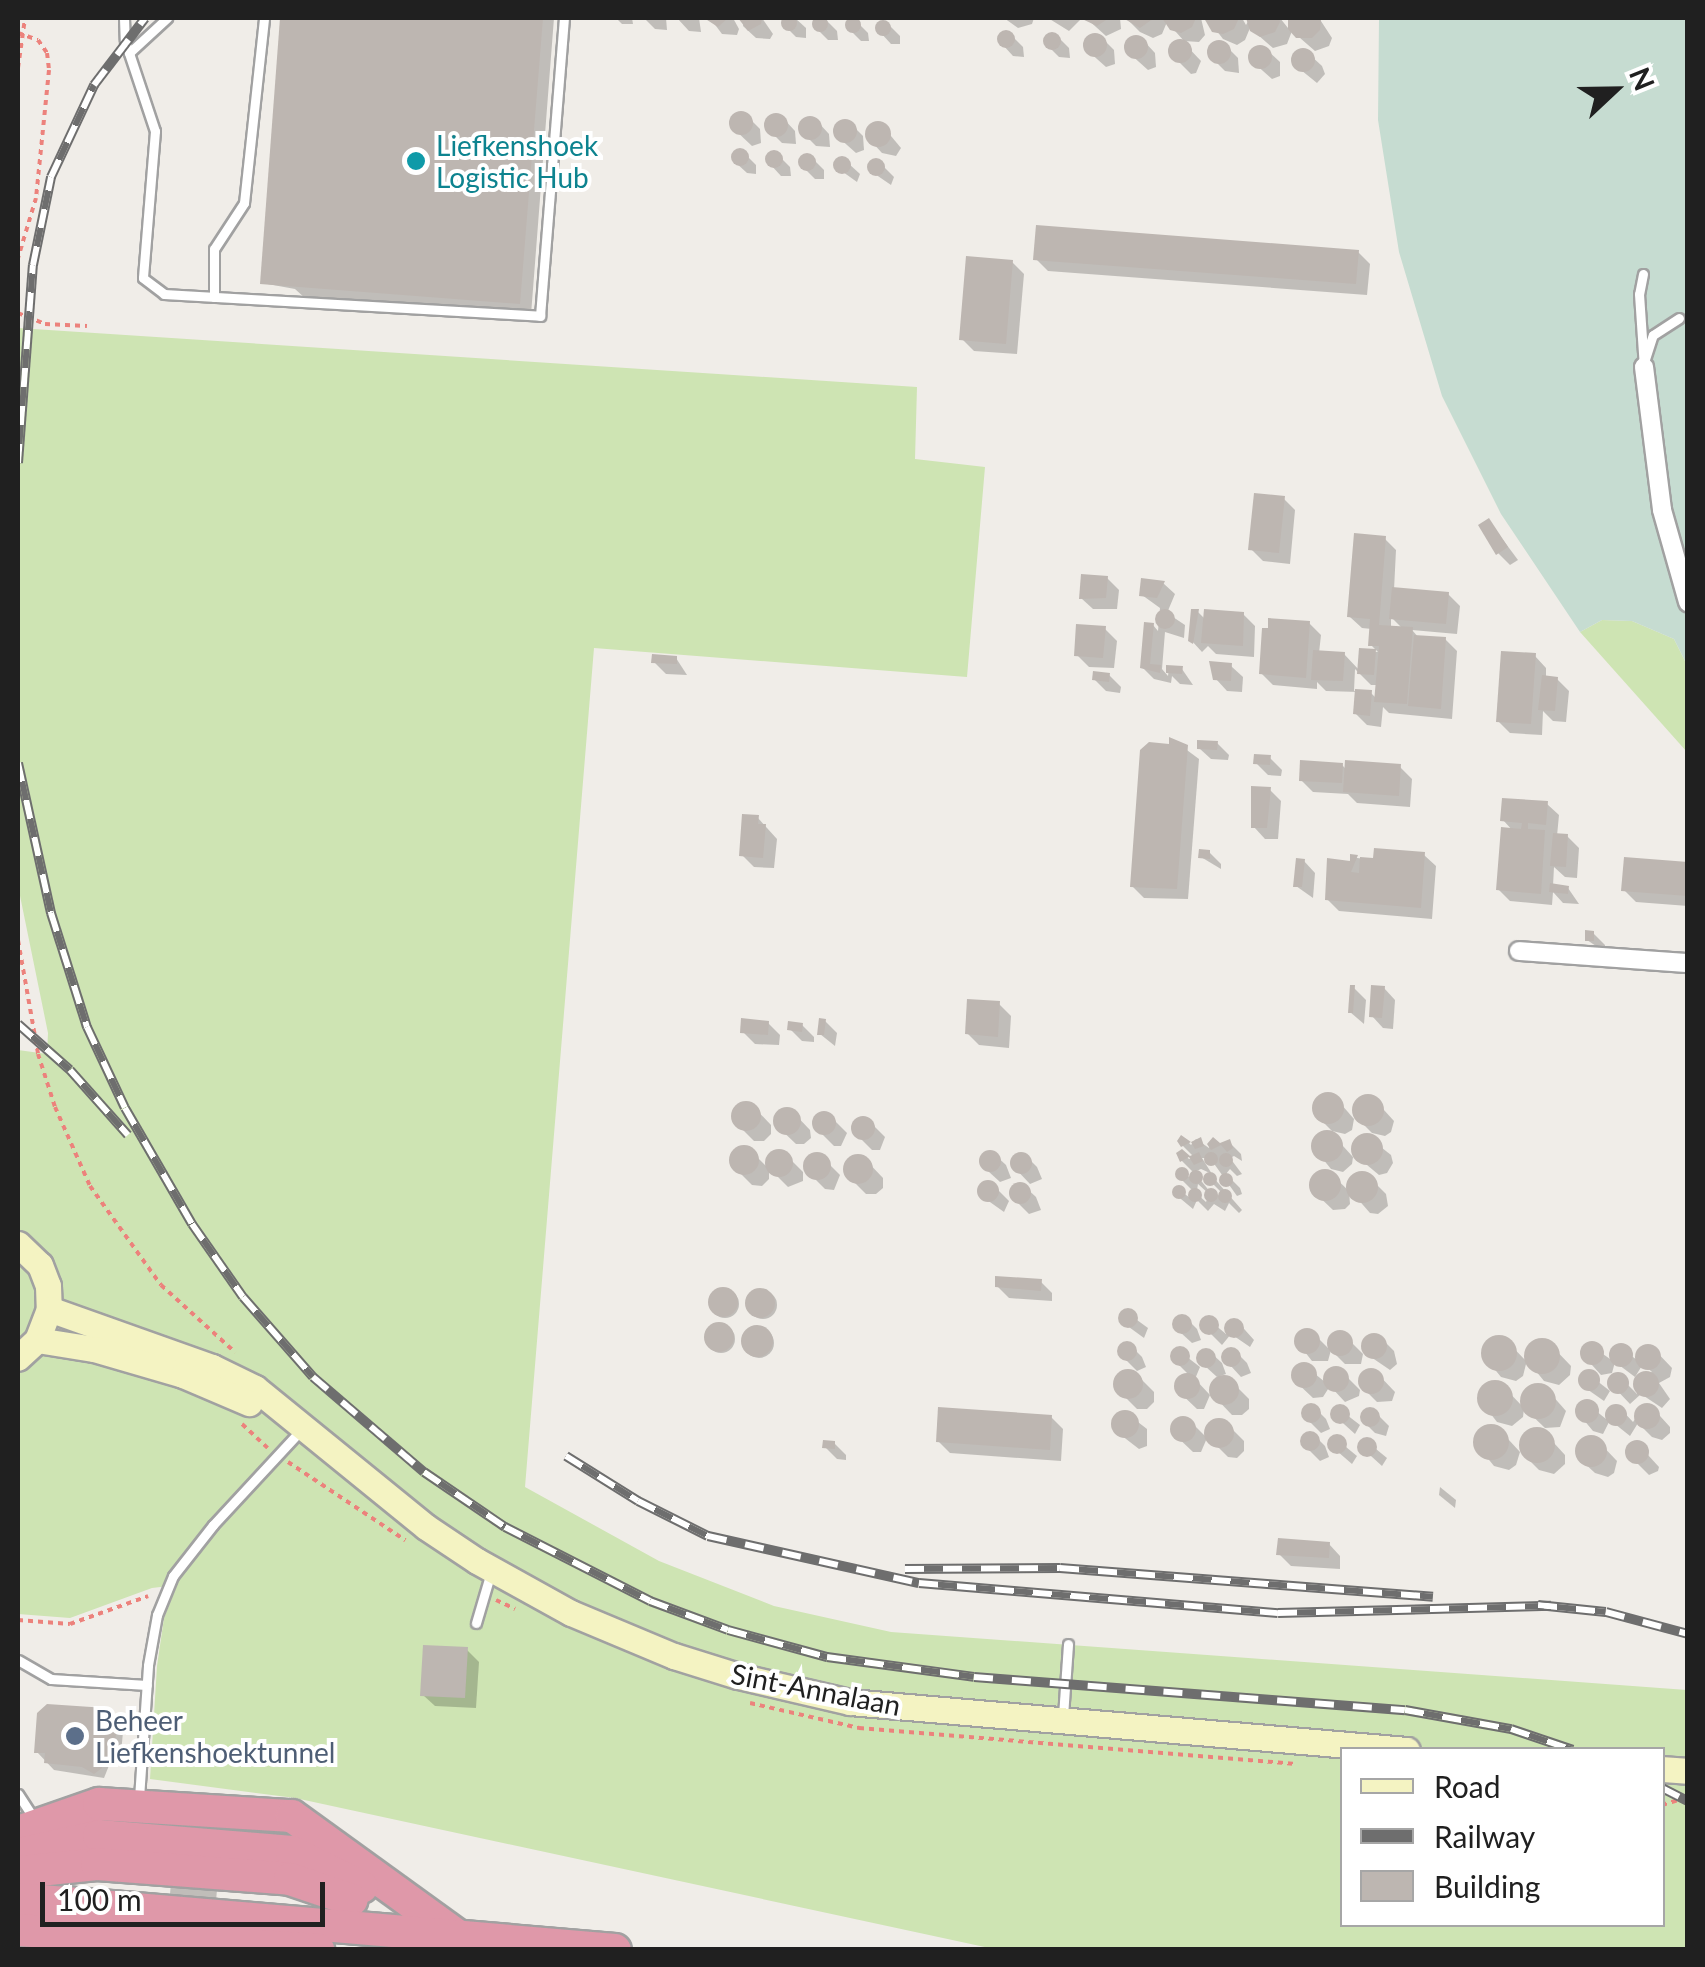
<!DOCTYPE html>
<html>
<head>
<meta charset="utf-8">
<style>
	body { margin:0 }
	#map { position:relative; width:1705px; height:1967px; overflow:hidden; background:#f0ede8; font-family:Lato,sans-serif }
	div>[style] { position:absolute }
	.grass>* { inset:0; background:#cee4b3 }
	.wetland>* { inset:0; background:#c6dcd1 }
	.shadow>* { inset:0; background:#0003 }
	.round { border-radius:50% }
	.building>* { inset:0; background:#bdb6b1 }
	.path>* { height:4px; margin-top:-2px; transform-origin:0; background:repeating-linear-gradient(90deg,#ec827c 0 5px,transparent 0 10px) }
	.roads { filter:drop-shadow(2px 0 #a1a1a1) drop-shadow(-2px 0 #a1a1a1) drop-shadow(0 2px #a1a1a1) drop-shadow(0 -2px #a1a1a1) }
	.lane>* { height:9px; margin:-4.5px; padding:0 4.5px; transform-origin:4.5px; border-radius:4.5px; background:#fff }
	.street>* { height:18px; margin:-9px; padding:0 9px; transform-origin:9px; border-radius:9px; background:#fff }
	.secondary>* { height:25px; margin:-12.5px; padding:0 12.5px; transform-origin:12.5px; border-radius:12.5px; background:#f4f3c2 }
	.highway>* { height:32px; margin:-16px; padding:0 16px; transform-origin:16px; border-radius:16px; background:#df98a9 }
	.rail>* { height:10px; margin-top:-5px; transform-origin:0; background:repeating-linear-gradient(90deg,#fff 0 19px,#6e6e6e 0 38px); box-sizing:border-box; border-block:2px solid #6e6e6e }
	.dots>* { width:28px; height:28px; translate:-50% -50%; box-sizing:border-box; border:5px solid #fff; border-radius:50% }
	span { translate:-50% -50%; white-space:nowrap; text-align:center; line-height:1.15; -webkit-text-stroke:8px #fff; paint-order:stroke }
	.culture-label { font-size:28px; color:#0d838f }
	.left { translate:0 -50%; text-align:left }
	.street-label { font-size:28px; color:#202020 }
	.service-label { font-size:28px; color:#4e5e75 }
	.frame { position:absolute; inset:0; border:20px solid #202020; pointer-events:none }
	.legend { position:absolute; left:1340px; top:1747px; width:325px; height:180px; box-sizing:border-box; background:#fff; border:2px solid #a6a6a6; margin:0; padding:12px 18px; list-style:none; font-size:30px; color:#202020 }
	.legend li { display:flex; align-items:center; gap:20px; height:50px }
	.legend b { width:50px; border:2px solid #a6a6a6 }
	.north { position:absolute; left:1565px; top:40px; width:100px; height:100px; -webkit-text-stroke:8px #fff; paint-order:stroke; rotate:68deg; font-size:28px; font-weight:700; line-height:40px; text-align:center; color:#202020 }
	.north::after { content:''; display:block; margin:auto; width:35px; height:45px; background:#202020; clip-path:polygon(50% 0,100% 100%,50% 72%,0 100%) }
	.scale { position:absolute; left:40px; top:1882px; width:285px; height:45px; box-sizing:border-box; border:5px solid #202020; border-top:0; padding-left:12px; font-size:30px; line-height:35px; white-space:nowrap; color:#202020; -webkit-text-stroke:8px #fff; paint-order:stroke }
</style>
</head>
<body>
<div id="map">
	<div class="grass">
		<div style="clip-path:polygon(evenodd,18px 328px,917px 387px,915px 459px,985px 467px,967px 677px,594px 648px,525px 1487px,659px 1561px,774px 1606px,891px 1632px,1687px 1690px,1687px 1949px,994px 1949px,295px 1798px,150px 1779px,157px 1666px,164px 1618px,177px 1585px,152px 1588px,70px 1618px,18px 1614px,18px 1050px,47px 1054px,48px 1033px,18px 886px,18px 328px,1342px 1750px,1662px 1750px,1662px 1924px,1342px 1924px,1342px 1750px)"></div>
		<div style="clip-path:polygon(1602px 620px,1632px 621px,1674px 639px,1687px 665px,1687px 752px,1580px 632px)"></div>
	</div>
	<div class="wetland">
		<div style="clip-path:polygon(1379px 18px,1687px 18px,1687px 665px,1674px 639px,1632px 621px,1602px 620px,1580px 632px,1501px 514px,1442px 396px,1399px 252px,1378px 120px)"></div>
	</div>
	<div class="shadow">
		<div style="clip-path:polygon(283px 18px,554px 18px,531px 315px,306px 299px,295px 289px,262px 283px)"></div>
		<div style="clip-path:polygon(616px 18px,632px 18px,633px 24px,622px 24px)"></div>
		<div style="clip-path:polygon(644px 18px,666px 18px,667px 30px,655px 29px)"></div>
		<div style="clip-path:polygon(677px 18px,699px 18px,701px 32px,689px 31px)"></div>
		<div style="clip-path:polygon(710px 18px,733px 18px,739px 29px,737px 35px,722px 34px)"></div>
		<div style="clip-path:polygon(744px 18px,762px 18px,773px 34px,770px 39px,756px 38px,743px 26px)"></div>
		<div style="clip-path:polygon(785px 18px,795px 18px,806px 28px,806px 38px,796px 37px,785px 26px)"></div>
		<div style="clip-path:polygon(1004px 18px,1034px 18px,1032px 24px,1018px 28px)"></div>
		<div style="clip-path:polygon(1048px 18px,1082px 18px,1069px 31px)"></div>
		<div style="clip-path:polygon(1086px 18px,1120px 18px,1121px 29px,1106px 36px)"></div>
		<div style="clip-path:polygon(1126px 18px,1164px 18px,1165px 21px,1165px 18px,1201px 18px,1205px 35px,1199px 42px,1184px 41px,1167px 22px,1162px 34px,1153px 38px,1140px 32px)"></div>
		<div style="clip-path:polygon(1207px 18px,1242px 18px,1246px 25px,1250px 18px,1280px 18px,1288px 28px,1293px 18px,1319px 18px,1332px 38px,1329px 46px,1315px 51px,1292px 31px,1287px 44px,1273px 48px,1250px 28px,1245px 40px,1237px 45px,1223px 39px)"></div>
		<div style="clip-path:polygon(817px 19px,825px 19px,837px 31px,838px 40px,828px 40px,816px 28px)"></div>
		<div style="clip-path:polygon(850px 21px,857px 22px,868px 33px,869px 41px,861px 41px,849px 29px)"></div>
		<div style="clip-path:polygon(880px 24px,888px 24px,900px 36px,900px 44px,891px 44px,880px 32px)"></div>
		<div style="clip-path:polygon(1003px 35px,1011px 35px,1023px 47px,1024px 57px,1013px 56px,1002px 44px)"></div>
		<div style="clip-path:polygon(1048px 36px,1057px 36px,1069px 48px,1070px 58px,1059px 57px,1048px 46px)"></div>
		<div style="clip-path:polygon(1089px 38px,1102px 38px,1114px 50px,1115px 64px,1106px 67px,1088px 51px)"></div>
		<div style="clip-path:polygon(1130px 40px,1143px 40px,1155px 53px,1156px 67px,1148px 70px,1129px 53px)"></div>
		<div style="clip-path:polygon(1177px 42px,1183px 42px,1201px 61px,1196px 73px,1191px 74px,1171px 54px)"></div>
		<div style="clip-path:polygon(1214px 46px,1226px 46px,1238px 58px,1239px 73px,1225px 71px,1213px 59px)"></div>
		<div style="clip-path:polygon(1255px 50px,1267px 50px,1280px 62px,1280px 76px,1272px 79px,1254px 63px)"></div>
		<div style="clip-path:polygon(1296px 53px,1309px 54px,1322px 66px,1325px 74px,1317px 83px,1296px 66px)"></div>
		<div style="clip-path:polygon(735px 117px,748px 117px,760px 129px,761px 143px,752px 146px,734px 129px)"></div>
		<div style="clip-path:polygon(771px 118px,783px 118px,795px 131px,796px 144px,782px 143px,770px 131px)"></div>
		<div style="clip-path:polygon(805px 121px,817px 121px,829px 134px,830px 147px,816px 146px,804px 134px)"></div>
		<div style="clip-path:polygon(839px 124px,851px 124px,863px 136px,864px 150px,856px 153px,838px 137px)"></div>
		<div style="clip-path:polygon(881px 124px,901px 148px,896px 156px,882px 153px,870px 140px,871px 126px)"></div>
		<div style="clip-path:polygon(736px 153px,744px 153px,756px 165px,756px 174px,747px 173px,735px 162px)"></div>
		<div style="clip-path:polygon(770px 155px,778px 155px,790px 167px,791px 176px,781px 176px,770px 164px)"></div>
		<div style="clip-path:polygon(804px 158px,812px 158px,824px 170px,824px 179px,815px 179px,803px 167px)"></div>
		<div style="clip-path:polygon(838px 161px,848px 163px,860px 174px,857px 182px,836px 167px)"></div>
		<div style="clip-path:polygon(873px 163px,882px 165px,894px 177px,891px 185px,872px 172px)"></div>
		<div style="clip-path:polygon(1358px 252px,1370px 264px,1367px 295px,1048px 271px,1036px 259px)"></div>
		<div style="clip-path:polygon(1012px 262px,1024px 274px,1017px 354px,974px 351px,962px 339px)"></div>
		<div style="clip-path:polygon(1283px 498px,1295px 510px,1290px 564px,1263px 561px,1251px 549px)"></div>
		<div style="clip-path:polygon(1489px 521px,1518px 560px,1510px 565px,1498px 553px)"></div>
		<div style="clip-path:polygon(evenodd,1385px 539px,1396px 550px,1394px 590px,1448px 594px,1460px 606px,1457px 634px,1412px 630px,1419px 638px,1445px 639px,1457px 651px,1452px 719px,1389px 713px,1383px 707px,1381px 727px,1367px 725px,1355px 713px,1358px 692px,1326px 691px,1317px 682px,1317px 689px,1273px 685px,1261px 673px,1309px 623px,1321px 635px,1319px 653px,1344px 654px,1360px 671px,1361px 651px,1378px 652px,1371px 645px,1372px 629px,1362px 628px,1350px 617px,1385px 539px,1391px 617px,1403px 629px,1391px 628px,1391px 617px,1385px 539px,1355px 669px,1371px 685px,1378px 685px,1377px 699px,1371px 693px,1354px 691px,1355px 669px)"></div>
		<div style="clip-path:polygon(1107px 578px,1119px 590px,1117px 609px,1093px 609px,1081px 598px)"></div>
		<div style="clip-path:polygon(1163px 583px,1175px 594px,1167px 613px,1185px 625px,1184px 638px,1165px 632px,1162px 669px,1168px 676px,1169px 667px,1182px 669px,1193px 685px,1180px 684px,1172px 676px,1171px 683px,1154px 679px,1142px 667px,1153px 625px,1158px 631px,1160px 608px,1142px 595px)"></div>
		<div style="clip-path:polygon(1198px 612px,1205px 619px,1243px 614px,1255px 626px,1254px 657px,1216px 654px,1208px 646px,1202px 652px,1191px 640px)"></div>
		<div style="clip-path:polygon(1105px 629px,1117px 641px,1114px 668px,1089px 667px,1077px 655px)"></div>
		<div style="clip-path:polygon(1535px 656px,1546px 668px,1546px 678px,1557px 679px,1569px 691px,1566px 722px,1553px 721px,1543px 711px,1542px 735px,1510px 733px,1498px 721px)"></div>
		<div style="clip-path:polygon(676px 658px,687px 675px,666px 674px,654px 662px)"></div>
		<div style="clip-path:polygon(1231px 666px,1243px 677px,1242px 692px,1227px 691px,1216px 679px)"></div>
		<div style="clip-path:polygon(1109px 675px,1121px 687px,1120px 693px,1106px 691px,1094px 679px)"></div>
		<div style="clip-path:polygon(1172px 739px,1199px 759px,1188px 899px,1144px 898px,1132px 886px)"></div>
		<div style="clip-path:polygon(1217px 743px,1229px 755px,1228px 760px,1211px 759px,1199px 748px)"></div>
		<div style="clip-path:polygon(1270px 758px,1282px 770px,1281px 776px,1268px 775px,1256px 763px)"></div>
		<div style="clip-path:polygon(1342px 765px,1347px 770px,1400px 767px,1412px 779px,1410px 807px,1357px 803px,1348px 794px,1313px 792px,1301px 780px)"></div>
		<div style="clip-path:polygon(1269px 789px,1281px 801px,1278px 839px,1265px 839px,1254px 827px)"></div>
		<div style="clip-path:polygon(1547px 804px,1559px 815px,1557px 836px,1567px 836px,1579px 848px,1577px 878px,1565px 877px,1554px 867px,1553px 886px,1568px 888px,1579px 904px,1563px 903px,1553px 892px,1552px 905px,1510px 901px,1498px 889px,1513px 831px,1503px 820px)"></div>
		<div style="clip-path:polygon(758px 818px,777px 839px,774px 868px,754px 867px,742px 855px)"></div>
		<div style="clip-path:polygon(1209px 852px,1221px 864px,1221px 869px,1201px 857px)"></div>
		<div style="clip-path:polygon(1424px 855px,1436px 866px,1432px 919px,1339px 911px,1327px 899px,1352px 857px,1375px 861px)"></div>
		<div style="clip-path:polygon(1304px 861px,1315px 873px,1313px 898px,1296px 886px)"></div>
		<div style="clip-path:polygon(1688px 865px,1688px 906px,1636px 902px,1624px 890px)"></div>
		<div style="clip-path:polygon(1593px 933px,1605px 945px,1605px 952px,1587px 940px)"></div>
		<div style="clip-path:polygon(1354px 988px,1366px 1000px,1364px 1024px,1350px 1012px)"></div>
		<div style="clip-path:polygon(1384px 988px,1395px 1000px,1393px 1029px,1383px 1028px,1372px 1016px)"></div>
		<div style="clip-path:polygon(999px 1004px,1011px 1016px,1009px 1048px,979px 1045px,967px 1033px)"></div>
		<div style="clip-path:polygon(825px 1021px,837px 1033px,835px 1046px,820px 1034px)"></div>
		<div style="clip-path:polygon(768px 1023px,780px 1035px,779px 1045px,755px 1044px,743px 1032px)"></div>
		<div style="clip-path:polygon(802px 1025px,814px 1037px,814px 1042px,802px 1041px,790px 1029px)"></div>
		<div style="clip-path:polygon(1325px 1096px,1334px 1096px,1354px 1119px,1352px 1130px,1345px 1134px,1332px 1131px,1320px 1119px,1316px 1110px)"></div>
		<div style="clip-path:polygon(1364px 1098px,1373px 1098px,1394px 1121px,1391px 1132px,1385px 1136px,1372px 1133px,1359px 1120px,1355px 1112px)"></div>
		<div style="clip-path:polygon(741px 1104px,751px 1104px,771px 1125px,771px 1134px,764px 1141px,754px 1141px,734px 1121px,734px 1111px)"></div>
		<div style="clip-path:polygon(782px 1110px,791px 1110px,810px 1130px,811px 1138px,804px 1144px,796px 1144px,776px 1125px)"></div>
		<div style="clip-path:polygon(821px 1114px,828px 1114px,847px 1133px,841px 1146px,834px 1146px,815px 1127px)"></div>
		<div style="clip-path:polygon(860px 1118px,867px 1119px,885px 1137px,880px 1150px,872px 1150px,854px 1132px)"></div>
		<div style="clip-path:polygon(1323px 1134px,1332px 1134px,1353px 1157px,1352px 1164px,1343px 1172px,1331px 1169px,1314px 1148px)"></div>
		<div style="clip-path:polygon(1367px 1136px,1391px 1155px,1393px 1163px,1387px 1173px,1379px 1175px,1355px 1155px,1359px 1138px)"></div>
		<div style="clip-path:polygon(1183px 1137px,1191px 1145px,1196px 1139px,1209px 1148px,1212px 1141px,1221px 1145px,1229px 1142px,1241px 1154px,1242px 1161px,1234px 1156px,1230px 1158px,1242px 1174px,1237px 1176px,1230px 1169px,1226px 1174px,1240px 1188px,1242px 1194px,1237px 1196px,1210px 1158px,1202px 1158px,1212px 1174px,1201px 1169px,1194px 1172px,1211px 1193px,1228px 1199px,1207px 1178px,1212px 1176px,1242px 1210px,1239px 1213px,1229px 1203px,1225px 1211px,1214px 1204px,1208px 1211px,1197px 1200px,1193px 1209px,1175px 1194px,1177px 1189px,1189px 1197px,1195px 1192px,1206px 1202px,1209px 1194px,1198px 1184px,1197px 1190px,1191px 1189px,1179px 1177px,1180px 1172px,1193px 1179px,1196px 1175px,1182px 1161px,1182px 1152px,1189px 1159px,1195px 1158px,1183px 1146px)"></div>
		<div style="clip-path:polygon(739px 1148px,749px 1149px,769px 1169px,769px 1159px,784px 1153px,803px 1172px,803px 1181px,788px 1187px,769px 1168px,769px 1179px,762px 1186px,752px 1185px,732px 1165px,732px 1155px)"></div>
		<div style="clip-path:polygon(994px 1154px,1006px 1165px,1011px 1178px,1000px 1182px,988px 1171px,983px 1158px)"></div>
		<div style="clip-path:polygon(1025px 1155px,1037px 1167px,1042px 1179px,1030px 1184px,1013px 1166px,1013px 1160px)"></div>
		<div style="clip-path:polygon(812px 1156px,821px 1156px,840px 1175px,834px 1190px,825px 1189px,806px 1170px)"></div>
		<div style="clip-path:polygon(853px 1157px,863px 1157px,883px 1178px,883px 1188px,876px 1194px,866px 1194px,846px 1174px,846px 1164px)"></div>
		<div style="clip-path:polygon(1330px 1173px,1349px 1191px,1350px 1204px,1345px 1209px,1333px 1210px,1313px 1191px,1316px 1175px)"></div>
		<div style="clip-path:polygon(1358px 1175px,1367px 1175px,1386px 1194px,1388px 1206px,1378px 1214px,1370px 1213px,1349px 1189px)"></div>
		<div style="clip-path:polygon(985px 1183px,991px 1183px,1009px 1201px,1004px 1212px,980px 1195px)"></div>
		<div style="clip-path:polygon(1024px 1186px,1036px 1197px,1041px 1210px,1029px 1214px,1018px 1203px,1012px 1190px)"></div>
		<div style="clip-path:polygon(1041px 1282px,1052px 1293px,1052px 1301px,1009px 1298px,997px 1286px)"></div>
		<div class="round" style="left:711px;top:1290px;width:28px;height:28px"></div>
		<div class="round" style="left:749px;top:1291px;width:28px;height:28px"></div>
		<div style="clip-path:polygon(1126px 1312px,1148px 1328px,1144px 1338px,1122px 1322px)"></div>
		<div style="clip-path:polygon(1185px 1317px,1197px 1329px,1201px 1340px,1192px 1343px,1180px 1332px,1176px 1321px)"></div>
		<div style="clip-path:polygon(1208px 1319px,1226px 1334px,1232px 1321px,1237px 1321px,1254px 1340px,1250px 1347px,1231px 1334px,1222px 1345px,1202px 1325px)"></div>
		<div class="round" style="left:707px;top:1325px;width:28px;height:28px"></div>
		<div class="round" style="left:744px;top:1328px;width:30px;height:30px"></div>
		<div style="clip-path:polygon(1304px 1330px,1311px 1331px,1328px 1348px,1337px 1333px,1343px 1334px,1363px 1354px,1361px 1364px,1345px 1364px,1331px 1350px,1328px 1361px,1312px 1361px,1297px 1342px)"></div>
		<div style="clip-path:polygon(1372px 1337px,1382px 1339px,1394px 1351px,1397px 1364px,1390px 1370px,1368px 1355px,1364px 1348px)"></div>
		<div style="clip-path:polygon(1494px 1338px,1504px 1338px,1526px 1361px,1529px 1348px,1537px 1341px,1548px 1342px,1571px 1366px,1570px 1375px,1559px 1385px,1544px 1381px,1527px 1360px,1523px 1376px,1516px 1381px,1501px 1377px,1483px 1355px,1485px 1344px)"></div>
		<div style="clip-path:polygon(1589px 1344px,1610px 1359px,1618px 1346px,1637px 1360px,1646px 1347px,1652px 1347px,1672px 1368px,1670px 1377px,1659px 1383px,1670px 1399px,1662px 1408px,1641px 1394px,1630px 1404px,1610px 1383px,1611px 1379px,1618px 1375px,1637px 1394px,1637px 1379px,1652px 1372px,1643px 1364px,1635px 1377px,1615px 1362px,1612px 1373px,1601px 1375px,1583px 1355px)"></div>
		<div style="clip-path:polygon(1130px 1345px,1142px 1357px,1146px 1367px,1137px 1371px,1125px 1359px,1121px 1349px)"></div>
		<div style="clip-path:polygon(1178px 1350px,1200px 1367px,1195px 1379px,1210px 1395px,1204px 1409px,1197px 1409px,1177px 1390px,1177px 1382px,1190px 1376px,1174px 1360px)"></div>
		<div style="clip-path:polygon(1235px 1351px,1247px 1363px,1251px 1373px,1241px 1377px,1230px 1365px,1225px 1355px)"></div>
		<div style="clip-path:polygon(1210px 1352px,1222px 1363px,1226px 1374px,1217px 1377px,1205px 1366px,1201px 1355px)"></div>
		<div style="clip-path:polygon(1304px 1365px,1325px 1382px,1327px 1374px,1340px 1370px,1360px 1390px,1359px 1396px,1345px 1402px,1330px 1386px,1323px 1397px,1313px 1398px,1295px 1381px,1298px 1367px)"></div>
		<div style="clip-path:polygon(1368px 1371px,1375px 1371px,1395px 1392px,1392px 1401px,1377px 1402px,1364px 1389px,1361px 1383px)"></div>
		<div style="clip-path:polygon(1124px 1372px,1134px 1372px,1154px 1392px,1154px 1402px,1147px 1409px,1137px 1409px,1116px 1388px,1116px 1379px)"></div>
		<div style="clip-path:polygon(1587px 1373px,1610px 1391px,1604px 1401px,1584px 1387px,1581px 1382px)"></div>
		<div style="clip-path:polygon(1218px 1379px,1229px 1379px,1249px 1399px,1249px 1409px,1242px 1415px,1232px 1415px,1213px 1395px)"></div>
		<div style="clip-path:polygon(1491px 1383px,1501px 1384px,1524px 1408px,1523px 1417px,1512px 1426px,1497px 1422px,1480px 1400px,1482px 1390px)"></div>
		<div style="clip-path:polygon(1534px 1386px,1544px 1386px,1566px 1411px,1560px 1427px,1545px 1428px,1524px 1408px,1523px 1397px)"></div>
		<div style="clip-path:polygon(1585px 1402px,1606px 1419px,1614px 1407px,1619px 1407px,1633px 1422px,1644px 1406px,1651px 1406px,1670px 1427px,1670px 1433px,1662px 1440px,1652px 1437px,1638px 1423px,1630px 1436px,1610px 1420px,1603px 1434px,1593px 1431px,1578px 1413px)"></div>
		<div style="clip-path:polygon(1314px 1407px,1326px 1419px,1330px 1429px,1321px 1433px,1309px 1421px,1304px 1412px)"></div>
		<div style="clip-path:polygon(1338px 1408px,1360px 1425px,1355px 1434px,1334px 1415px)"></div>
		<div style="clip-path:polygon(1125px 1412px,1147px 1429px,1147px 1446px,1139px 1449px,1117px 1432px,1114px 1423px)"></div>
		<div style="clip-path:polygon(1365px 1412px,1377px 1414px,1389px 1426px,1386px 1436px,1375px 1433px,1363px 1421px)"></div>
		<div style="clip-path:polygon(1051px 1417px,1063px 1429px,1061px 1461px,950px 1453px,938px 1441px)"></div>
		<div style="clip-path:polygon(1179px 1419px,1188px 1419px,1207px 1438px,1201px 1452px,1193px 1452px,1173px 1433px)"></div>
		<div style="clip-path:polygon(1215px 1421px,1224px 1421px,1244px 1441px,1244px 1451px,1237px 1458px,1228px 1457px,1208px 1437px)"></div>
		<div style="clip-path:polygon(1487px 1427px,1497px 1427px,1520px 1452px,1516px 1465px,1509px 1470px,1494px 1466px,1476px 1444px,1478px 1433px)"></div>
		<div style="clip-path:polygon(1532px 1430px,1543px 1431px,1565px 1455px,1565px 1464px,1554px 1474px,1539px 1470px,1526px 1457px,1522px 1447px,1524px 1437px)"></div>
		<div style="clip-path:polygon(1313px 1434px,1325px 1446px,1329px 1457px,1320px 1461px,1308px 1449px,1304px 1437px)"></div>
		<div style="clip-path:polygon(1335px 1438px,1357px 1456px,1352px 1464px,1330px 1445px)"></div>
		<div style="clip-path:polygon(1587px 1438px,1596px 1439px,1617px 1461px,1614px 1473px,1608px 1477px,1595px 1473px,1582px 1461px,1578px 1452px)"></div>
		<div style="clip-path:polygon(1365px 1440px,1387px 1458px,1382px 1466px,1361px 1447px)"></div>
		<div style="clip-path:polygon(834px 1443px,846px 1455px,846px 1460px,837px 1459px,825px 1447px)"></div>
		<div style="clip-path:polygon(1637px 1443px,1659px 1467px,1658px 1471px,1649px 1475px,1627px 1453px)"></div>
		<div style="clip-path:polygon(1440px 1487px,1456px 1500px,1455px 1508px,1439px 1495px)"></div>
		<div style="clip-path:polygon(1329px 1544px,1340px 1556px,1340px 1569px,1291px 1566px,1279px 1554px)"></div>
		<div style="clip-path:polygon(467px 1650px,479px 1662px,476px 1708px,435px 1706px,423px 1695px)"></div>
		<div style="clip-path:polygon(105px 1711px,123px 1732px,120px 1764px,110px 1763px,104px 1778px,54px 1770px,37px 1752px)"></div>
		<div style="clip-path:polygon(176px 1812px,223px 1817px,212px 1950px,166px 1950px)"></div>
	</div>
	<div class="building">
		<div class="round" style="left:781px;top:15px;width:16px;height:16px"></div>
		<div class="round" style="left:812px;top:16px;width:16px;height:16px"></div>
		<div class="round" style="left:845px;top:17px;width:16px;height:16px"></div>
		<div style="clip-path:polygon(280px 18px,543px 18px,520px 304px,260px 284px)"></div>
		<div style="clip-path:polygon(704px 18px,728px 18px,718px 27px)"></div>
		<div style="clip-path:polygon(738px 18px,762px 18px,761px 24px,748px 31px)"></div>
		<div style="clip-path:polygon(1080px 18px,1109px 18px,1097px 26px)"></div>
		<div style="clip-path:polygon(1123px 18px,1154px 18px,1140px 28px)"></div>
		<div style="clip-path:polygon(1162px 18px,1196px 18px,1192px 27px,1181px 33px,1170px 30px)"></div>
		<div style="clip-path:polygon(1204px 18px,1239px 18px,1234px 29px,1223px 34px,1212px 32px)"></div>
		<div style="clip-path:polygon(1246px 18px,1279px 18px,1280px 22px,1275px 32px,1260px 37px,1250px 31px)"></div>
		<div style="clip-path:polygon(1288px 18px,1321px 18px,1320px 30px,1312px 38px,1296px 38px,1288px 29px)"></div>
		<div class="round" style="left:875px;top:20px;width:16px;height:16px"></div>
		<div class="round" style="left:997px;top:30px;width:18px;height:18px"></div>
		<div class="round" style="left:1043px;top:32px;width:18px;height:18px"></div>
		<div class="round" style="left:1083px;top:33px;width:24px;height:24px"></div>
		<div class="round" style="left:1124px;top:35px;width:24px;height:24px"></div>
		<div class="round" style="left:1168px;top:39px;width:24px;height:24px"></div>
		<div class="round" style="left:1207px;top:40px;width:24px;height:24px"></div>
		<div class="round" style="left:1248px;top:45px;width:24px;height:24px"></div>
		<div class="round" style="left:1291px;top:48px;width:24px;height:24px"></div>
		<div class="round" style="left:729px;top:111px;width:24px;height:24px"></div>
		<div class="round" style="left:764px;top:113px;width:24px;height:24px"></div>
		<div class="round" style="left:798px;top:116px;width:24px;height:24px"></div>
		<div class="round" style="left:833px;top:119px;width:24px;height:24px"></div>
		<div class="round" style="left:865px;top:121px;width:26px;height:26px"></div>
		<div class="round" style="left:731px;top:148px;width:18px;height:18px"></div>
		<div class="round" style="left:765px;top:150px;width:18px;height:18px"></div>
		<div class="round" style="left:798px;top:153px;width:18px;height:18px"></div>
		<div class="round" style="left:833px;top:156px;width:18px;height:18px"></div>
		<div class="round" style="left:867px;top:158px;width:18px;height:18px"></div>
		<div style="clip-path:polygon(1036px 225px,1359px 250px,1356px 284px,1033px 260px)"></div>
		<div style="clip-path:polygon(966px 256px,1013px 260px,1006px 344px,959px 340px)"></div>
		<div style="clip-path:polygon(1254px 493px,1285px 496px,1279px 553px,1248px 550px)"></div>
		<div style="clip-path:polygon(1489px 518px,1508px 547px,1496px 555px,1478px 525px)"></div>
		<div style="clip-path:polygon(1354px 533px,1386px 536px,1379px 625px,1413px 627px,1407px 704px,1374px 702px,1379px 646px,1368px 646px,1370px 619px,1347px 617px)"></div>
		<div style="clip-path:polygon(1081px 574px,1108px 576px,1106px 598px,1079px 599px)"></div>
		<div style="clip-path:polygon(1141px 578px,1165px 581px,1157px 598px,1139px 596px)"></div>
		<div style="clip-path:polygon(1392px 587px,1449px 592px,1446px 624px,1389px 619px)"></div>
		<div style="clip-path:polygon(1191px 609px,1199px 609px,1193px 644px,1188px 641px)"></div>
		<div style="clip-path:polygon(1204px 609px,1244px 612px,1243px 646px,1201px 643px)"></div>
		<div class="round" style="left:1155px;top:609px;width:20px;height:20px"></div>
		<div style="clip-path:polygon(1268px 618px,1310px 621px,1306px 678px,1259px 674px,1262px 628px,1268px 628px)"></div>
		<div style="clip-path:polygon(1144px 622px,1154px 623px,1150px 664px,1161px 665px,1160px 673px,1140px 668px)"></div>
		<div style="clip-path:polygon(1076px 624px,1106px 626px,1103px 658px,1074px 656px)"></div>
		<div style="clip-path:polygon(1414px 635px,1446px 637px,1441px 709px,1408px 706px)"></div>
		<div style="clip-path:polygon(1359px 648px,1376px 649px,1374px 675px,1357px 674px)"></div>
		<div style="clip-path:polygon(1313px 650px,1345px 652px,1343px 681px,1311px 680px)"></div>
		<div style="clip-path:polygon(1501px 651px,1536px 653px,1531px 724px,1496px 722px)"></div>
		<div style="clip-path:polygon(652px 654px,677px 656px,677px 664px,651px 663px)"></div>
		<div style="clip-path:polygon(1209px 661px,1232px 663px,1231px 681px,1213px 680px)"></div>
		<div style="clip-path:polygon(1166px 665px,1183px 666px,1182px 674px,1166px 673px)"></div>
		<div style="clip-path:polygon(1093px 671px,1110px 673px,1109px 682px,1092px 680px)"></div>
		<div style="clip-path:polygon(1542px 675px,1558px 677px,1555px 711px,1538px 710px)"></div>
		<div style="clip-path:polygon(1355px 689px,1372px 690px,1370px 716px,1353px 714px)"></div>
		<div style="clip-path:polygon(1169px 737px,1188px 745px,1177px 889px,1130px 887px,1140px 750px,1149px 742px,1169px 744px)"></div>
		<div style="clip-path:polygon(1197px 740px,1218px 741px,1217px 750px,1197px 749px)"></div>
		<div style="clip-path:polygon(1254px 754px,1271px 755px,1270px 765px,1253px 764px)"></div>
		<div style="clip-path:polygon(1300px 760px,1343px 763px,1342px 783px,1299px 781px)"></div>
		<div style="clip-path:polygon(1345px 760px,1401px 764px,1399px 796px,1343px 792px)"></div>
		<div style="clip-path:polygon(1251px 786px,1271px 787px,1267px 828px,1251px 828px)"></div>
		<div style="clip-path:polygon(1502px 798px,1548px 801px,1546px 825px,1528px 823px,1528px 829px,1545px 830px,1541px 894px,1496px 890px,1501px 827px,1521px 829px,1522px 823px,1500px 821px)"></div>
		<div style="clip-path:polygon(742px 814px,759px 815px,758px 824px,766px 824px,763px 858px,739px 856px)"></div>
		<div style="clip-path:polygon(1553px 833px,1568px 834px,1566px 867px,1550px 866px)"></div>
		<div style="clip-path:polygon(1374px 848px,1425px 852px,1421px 908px,1325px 900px,1327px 858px,1350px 861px,1350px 854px,1358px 855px,1351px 872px,1359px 873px,1360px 857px,1373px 858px)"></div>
		<div style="clip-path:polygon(1199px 849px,1210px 850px,1210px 859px,1198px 858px)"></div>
		<div style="clip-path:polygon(1624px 857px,1688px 862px,1688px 896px,1621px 891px)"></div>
		<div style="clip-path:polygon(1296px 858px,1305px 859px,1302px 887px,1293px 887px)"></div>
		<div style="clip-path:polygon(1550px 883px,1569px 886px,1568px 894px,1549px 892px)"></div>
		<div style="clip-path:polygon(1585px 930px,1594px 931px,1594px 941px,1585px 941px)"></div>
		<div style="clip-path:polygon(1350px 985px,1355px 985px,1353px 1013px,1348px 1013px)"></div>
		<div style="clip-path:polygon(1371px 985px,1385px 986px,1382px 1018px,1369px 1017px)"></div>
		<div style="clip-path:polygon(967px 999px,1000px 1001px,998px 1037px,965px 1034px)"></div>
		<div style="clip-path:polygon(741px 1018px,769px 1021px,768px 1035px,740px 1033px)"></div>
		<div style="clip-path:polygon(819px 1018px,826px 1019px,824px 1035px,817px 1035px)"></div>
		<div style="clip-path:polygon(788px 1021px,803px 1023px,802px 1032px,787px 1030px)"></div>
		<div class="round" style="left:1312px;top:1092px;width:32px;height:32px"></div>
		<div class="round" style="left:1352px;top:1094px;width:32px;height:32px"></div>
		<div class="round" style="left:731px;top:1101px;width:30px;height:30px"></div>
		<div class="round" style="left:773px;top:1107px;width:28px;height:28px"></div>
		<div class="round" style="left:812px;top:1111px;width:24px;height:24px"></div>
		<div class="round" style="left:851px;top:1116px;width:24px;height:24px"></div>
		<div class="round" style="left:1311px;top:1130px;width:32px;height:32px"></div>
		<div class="round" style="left:1351px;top:1133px;width:32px;height:32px"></div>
		<div style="clip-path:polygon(1181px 1135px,1191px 1142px,1201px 1137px,1204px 1146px,1195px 1149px,1191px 1142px,1181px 1147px,1177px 1141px)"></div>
		<div style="clip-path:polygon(1213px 1137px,1220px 1143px,1230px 1139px,1233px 1148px,1227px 1152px,1221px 1145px,1211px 1150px,1207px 1144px)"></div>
		<div class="round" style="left:729px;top:1145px;width:30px;height:30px"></div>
		<div style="clip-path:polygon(1182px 1149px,1190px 1156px,1199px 1152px,1203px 1161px,1194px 1165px,1189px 1157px,1180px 1162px,1176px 1153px)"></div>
		<div class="round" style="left:765px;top:1149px;width:28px;height:28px"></div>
		<div class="round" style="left:979px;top:1150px;width:22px;height:22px"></div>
		<div class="round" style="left:1010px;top:1152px;width:22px;height:22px"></div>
		<div class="round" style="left:803px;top:1152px;width:28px;height:28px"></div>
		<div class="round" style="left:1204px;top:1152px;width:14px;height:14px"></div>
		<div class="round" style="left:1219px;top:1153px;width:14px;height:14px"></div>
		<div class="round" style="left:843px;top:1154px;width:30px;height:30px"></div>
		<div class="round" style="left:1175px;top:1167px;width:14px;height:14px"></div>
		<div class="round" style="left:1309px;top:1169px;width:32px;height:32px"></div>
		<div class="round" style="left:1189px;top:1170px;width:14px;height:14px"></div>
		<div class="round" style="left:1346px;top:1171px;width:32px;height:32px"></div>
		<div class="round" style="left:1203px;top:1172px;width:14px;height:14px"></div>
		<div class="round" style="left:1219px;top:1173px;width:14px;height:14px"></div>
		<div class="round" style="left:977px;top:1180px;width:22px;height:22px"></div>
		<div class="round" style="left:1009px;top:1182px;width:22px;height:22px"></div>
		<div class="round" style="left:1172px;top:1185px;width:14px;height:14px"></div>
		<div class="round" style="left:1188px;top:1188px;width:14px;height:14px"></div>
		<div class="round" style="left:1204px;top:1188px;width:14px;height:14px"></div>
		<div class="round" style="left:1218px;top:1189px;width:14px;height:14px"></div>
		<div style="clip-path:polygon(995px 1276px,1042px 1279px,1041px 1291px,995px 1287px)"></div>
		<div class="round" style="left:708px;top:1287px;width:30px;height:30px"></div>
		<div class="round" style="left:745px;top:1288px;width:30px;height:30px"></div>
		<div class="round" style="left:1118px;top:1308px;width:20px;height:20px"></div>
		<div class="round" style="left:1172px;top:1314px;width:20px;height:20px"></div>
		<div class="round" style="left:1199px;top:1315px;width:20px;height:20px"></div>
		<div class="round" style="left:1224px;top:1318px;width:20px;height:20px"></div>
		<div class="round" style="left:704px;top:1322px;width:30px;height:30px"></div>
		<div class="round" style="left:741px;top:1325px;width:32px;height:32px"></div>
		<div class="round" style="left:1294px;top:1328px;width:26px;height:26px"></div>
		<div class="round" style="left:1327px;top:1330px;width:26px;height:26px"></div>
		<div class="round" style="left:1361px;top:1333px;width:26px;height:26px"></div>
		<div class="round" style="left:1481px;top:1335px;width:36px;height:36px"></div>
		<div class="round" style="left:1524px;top:1338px;width:36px;height:36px"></div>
		<div class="round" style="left:1580px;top:1341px;width:24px;height:24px"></div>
		<div class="round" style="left:1117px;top:1341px;width:20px;height:20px"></div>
		<div class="round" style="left:1609px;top:1343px;width:24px;height:24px"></div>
		<div class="round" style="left:1635px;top:1344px;width:26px;height:26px"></div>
		<div class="round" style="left:1170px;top:1346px;width:20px;height:20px"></div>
		<div class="round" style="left:1221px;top:1347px;width:20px;height:20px"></div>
		<div class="round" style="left:1196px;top:1348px;width:20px;height:20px"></div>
		<div class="round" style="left:1291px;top:1362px;width:26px;height:26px"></div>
		<div class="round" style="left:1323px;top:1366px;width:26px;height:26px"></div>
		<div class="round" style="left:1358px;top:1368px;width:26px;height:26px"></div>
		<div class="round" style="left:1113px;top:1369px;width:30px;height:30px"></div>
		<div class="round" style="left:1578px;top:1369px;width:22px;height:22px"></div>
		<div class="round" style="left:1633px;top:1371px;width:26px;height:26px"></div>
		<div class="round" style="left:1607px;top:1372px;width:22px;height:22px"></div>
		<div class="round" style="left:1174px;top:1373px;width:26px;height:26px"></div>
		<div class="round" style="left:1209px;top:1375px;width:30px;height:30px"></div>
		<div class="round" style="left:1477px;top:1380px;width:36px;height:36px"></div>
		<div class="round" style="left:1520px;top:1383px;width:36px;height:36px"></div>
		<div class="round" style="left:1575px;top:1399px;width:24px;height:24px"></div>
		<div class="round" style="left:1634px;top:1403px;width:26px;height:26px"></div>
		<div class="round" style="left:1301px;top:1403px;width:20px;height:20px"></div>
		<div class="round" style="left:1330px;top:1404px;width:20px;height:20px"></div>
		<div class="round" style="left:1605px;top:1404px;width:22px;height:22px"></div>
		<div style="clip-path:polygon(938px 1407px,1052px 1415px,1050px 1450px,936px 1442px)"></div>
		<div class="round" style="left:1360px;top:1407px;width:20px;height:20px"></div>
		<div class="round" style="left:1111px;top:1410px;width:28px;height:28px"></div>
		<div class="round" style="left:1170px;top:1416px;width:26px;height:26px"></div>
		<div class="round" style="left:1204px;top:1418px;width:30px;height:30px"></div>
		<div class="round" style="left:1473px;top:1424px;width:36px;height:36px"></div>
		<div class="round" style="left:1519px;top:1427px;width:36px;height:36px"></div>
		<div class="round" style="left:1300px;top:1431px;width:20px;height:20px"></div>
		<div class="round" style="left:1327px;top:1434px;width:20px;height:20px"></div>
		<div class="round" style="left:1575px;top:1435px;width:32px;height:32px"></div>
		<div class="round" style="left:1357px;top:1437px;width:20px;height:20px"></div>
		<div class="round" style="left:1625px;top:1440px;width:24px;height:24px"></div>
		<div style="clip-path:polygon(823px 1440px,835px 1441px,835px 1449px,822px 1448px)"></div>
		<div style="clip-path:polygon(1278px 1538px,1330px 1542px,1329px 1558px,1276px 1555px)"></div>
		<div style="clip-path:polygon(423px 1645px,468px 1647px,465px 1698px,420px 1696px)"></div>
		<div style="clip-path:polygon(47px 1704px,106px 1708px,105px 1721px,117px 1722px,114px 1757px,102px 1756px,102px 1768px,94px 1774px,82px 1767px,44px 1763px,45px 1753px,34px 1753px,37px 1713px)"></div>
	</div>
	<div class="path">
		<div style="left:18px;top:33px;width:21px;rotate:19deg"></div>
		<div style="left:38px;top:40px;width:16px;rotate:55deg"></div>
		<div style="left:47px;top:53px;width:17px;rotate:83deg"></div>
		<div style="left:49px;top:70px;width:129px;rotate:95.8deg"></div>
		<div style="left:36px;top:198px;width:63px;rotate:106.7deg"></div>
		<div style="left:18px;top:68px;width:50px;rotate:-82deg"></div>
		<div style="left:18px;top:313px;width:29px;rotate:22deg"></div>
		<div style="left:45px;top:324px;width:42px;rotate:2.7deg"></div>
		<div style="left:18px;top:940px;width:116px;rotate:80deg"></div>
		<div style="left:38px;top:1054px;width:56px;rotate:72.2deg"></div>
		<div style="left:55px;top:1107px;width:86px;rotate:66.1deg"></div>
		<div style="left:90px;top:1186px;width:122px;rotate:54.4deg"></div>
		<div style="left:161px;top:1285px;width:100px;rotate:42.2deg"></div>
		<div style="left:242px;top:1424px;width:35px;rotate:43deg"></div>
		<div style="left:288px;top:1462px;width:141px;rotate:33.7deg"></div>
		<div style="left:496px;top:1600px;width:21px;rotate:25deg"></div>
		<div style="left:18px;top:1620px;width:52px;rotate:4.4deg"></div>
		<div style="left:70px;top:1624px;width:83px;rotate:-19.7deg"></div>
		<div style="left:750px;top:1703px;width:112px;rotate:12.9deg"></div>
		<div style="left:859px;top:1728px;width:438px;rotate:4.7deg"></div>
		<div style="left:1662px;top:1805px;width:27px;rotate:-17deg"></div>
	</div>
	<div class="roads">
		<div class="lane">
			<div style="left:124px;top:18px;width:23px;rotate:88deg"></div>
			<div style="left:125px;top:41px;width:95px;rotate:71.6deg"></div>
			<div style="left:155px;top:131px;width:147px;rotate:94.7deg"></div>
			<div style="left:143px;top:278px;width:26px;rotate:37deg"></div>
			<div style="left:164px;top:294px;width:377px;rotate:3.3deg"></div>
			<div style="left:540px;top:316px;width:299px;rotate:-85.4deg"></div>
			<div style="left:129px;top:53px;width:52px;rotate:-42.6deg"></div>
			<div style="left:1643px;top:274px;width:20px;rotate:101deg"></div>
			<div style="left:1639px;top:294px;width:73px;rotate:86.1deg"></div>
			<div style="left:214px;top:297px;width:48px;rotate:-90deg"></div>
			<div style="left:214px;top:249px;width:55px;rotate:-56.9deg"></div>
			<div style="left:244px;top:203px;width:186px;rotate:-83.8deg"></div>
			<div style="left:1645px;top:359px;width:25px;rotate:-72deg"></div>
			<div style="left:1653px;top:335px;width:31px;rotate:-33deg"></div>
			<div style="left:476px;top:1623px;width:53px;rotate:-73.6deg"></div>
			<div style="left:18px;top:1660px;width:38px;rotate:30deg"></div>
			<div style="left:51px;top:1679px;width:96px;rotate:3.6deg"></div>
			<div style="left:1063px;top:1716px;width:72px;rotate:-86deg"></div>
			<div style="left:18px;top:1794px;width:31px;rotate:57deg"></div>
			<div style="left:139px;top:1798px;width:133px;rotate:-86.1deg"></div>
			<div style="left:148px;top:1665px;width:51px;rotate:-79.8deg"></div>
			<div style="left:157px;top:1615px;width:42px;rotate:-67.7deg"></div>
			<div style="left:173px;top:1576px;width:65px;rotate:-51.9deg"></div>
			<div style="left:213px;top:1525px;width:128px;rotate:-47.2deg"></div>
		</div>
		<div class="street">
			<div style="left:1644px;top:367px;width:144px;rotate:82.8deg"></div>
			<div style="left:1662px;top:510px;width:96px;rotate:74.2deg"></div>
			<div style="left:1519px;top:951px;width:169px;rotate:4.1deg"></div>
		</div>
		<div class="secondary">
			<div style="left:18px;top:1244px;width:30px;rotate:44deg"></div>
			<div style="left:40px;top:1265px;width:22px;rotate:69deg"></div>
			<div style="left:48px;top:1286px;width:23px;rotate:88deg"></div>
			<div style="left:49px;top:1309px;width:33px;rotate:111deg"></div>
			<div style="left:37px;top:1340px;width:26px;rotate:137deg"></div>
			<div style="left:49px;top:1309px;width:173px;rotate:19.6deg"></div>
			<div style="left:212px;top:1367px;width:48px;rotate:26deg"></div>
			<div style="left:255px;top:1388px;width:220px;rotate:39.1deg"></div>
			<div style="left:426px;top:1527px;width:61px;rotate:33.7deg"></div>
			<div style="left:477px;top:1561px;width:107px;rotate:29deg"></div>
			<div style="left:571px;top:1613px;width:112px;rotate:22.7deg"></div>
			<div style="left:674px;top:1656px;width:67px;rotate:17.4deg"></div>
			<div style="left:738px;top:1676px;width:115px;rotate:13.1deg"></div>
			<div style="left:850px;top:1702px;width:559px;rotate:4.93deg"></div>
			<div style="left:37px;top:1340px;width:58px;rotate:9deg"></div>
			<div style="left:94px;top:1349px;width:93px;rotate:16.3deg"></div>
			<div style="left:183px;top:1375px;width:72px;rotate:23deg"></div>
			<div style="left:1662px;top:1769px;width:26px;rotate:4deg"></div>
		</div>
		<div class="highway">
			<div style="left:18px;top:1832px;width:86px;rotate:-19.1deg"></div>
			<div style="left:99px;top:1804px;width:193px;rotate:3.6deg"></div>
			<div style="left:292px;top:1816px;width:206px;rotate:35.9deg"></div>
			<div style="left:18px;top:1854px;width:83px;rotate:-12.5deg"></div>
			<div style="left:99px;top:1836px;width:194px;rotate:4.7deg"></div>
			<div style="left:292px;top:1852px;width:78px;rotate:26.6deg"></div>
			<div style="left:20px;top:1872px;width:77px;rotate:-5.9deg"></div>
			<div style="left:97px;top:1864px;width:194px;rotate:4.4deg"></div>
			<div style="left:290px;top:1879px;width:65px;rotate:18.7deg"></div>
			<div style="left:18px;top:1899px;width:599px;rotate:4.88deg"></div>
			<div style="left:18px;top:1930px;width:301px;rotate:3.8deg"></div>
		</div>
	</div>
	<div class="rail">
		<div style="left:18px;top:463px;width:199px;rotate:-85.7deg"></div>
		<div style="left:33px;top:265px;width:90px;rotate:-78.4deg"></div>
		<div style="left:51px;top:177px;width:102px;rotate:-64.9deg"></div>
		<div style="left:94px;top:85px;width:84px;rotate:-52.7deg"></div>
		<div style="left:18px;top:763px;width:154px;rotate:77.6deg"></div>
		<div style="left:51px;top:913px;width:120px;rotate:72.5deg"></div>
		<div style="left:87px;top:1027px;width:89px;rotate:64.9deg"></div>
		<div style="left:125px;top:1108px;width:134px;rotate:60deg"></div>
		<div style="left:192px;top:1224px;width:89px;rotate:55.1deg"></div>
		<div style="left:243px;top:1297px;width:106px;rotate:48.8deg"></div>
		<div style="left:313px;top:1377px;width:146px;rotate:40.6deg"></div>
		<div style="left:424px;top:1472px;width:98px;rotate:34.2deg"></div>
		<div style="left:505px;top:1527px;width:163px;rotate:27deg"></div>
		<div style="left:650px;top:1601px;width:83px;rotate:20.4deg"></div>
		<div style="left:728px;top:1630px;width:103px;rotate:15.3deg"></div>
		<div style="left:827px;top:1657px;width:148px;rotate:7.7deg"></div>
		<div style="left:974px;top:1677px;width:432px;rotate:4.4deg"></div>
		<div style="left:1405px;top:1710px;width:108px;rotate:10.2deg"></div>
		<div style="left:1511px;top:1729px;width:65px;rotate:18.7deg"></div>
		<div style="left:18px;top:1024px;width:69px;rotate:41.5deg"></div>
		<div style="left:70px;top:1070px;width:87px;rotate:48.3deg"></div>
		<div style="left:566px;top:1456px;width:85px;rotate:32deg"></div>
		<div style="left:638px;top:1501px;width:78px;rotate:26.6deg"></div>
		<div style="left:708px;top:1536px;width:216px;rotate:12.6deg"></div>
		<div style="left:919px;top:1583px;width:360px;rotate:4.8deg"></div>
		<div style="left:1278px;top:1613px;width:273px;rotate:-1.5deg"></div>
		<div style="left:905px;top:1569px;width:155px;rotate:-0.4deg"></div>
		<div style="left:1060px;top:1568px;width:374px;rotate:4.4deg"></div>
		<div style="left:1538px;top:1605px;width:68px;rotate:5.9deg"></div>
		<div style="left:1606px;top:1612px;width:85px;rotate:15deg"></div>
		<div style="left:1662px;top:1788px;width:29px;rotate:27deg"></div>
	</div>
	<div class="dots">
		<div style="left:416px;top:161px;background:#0f9aa8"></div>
		<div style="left:75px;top:1736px;background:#5c6f8a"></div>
	</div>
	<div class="culture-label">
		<span class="left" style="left:436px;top:161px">Liefkenshoek<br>Logistic Hub</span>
	</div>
	<div class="street-label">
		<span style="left:816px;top:1689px;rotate:11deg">Sint-Annalaan</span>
	</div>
	<div class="service-label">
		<span class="left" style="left:95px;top:1736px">Beheer<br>Liefkenshoektunnel</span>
	</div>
	<div class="frame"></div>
	<ul class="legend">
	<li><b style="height:12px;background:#f4f3c2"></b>Road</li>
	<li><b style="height:12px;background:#6e6e6e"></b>Railway</li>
	<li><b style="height:28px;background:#bdb6b1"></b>Building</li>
	</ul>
	<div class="north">N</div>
	<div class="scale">100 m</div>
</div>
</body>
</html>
